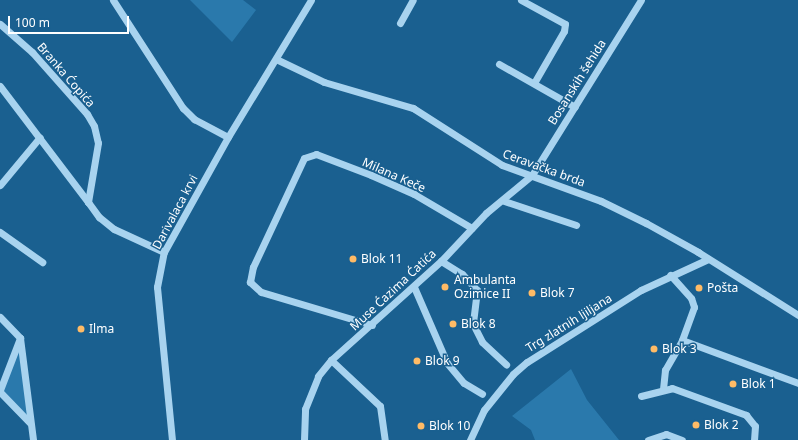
<!DOCTYPE html>
<html>
<head>
<meta charset="utf-8">
<style>
	body { margin:0 }
	#map { position:relative; width:798px; height:440px; overflow:hidden; background:#1a6090; font-family:"Noto Sans",sans-serif }
	div>[style] { position:absolute }
	.green>* { inset:0; background:#2a79ac }
	.minor>* { height:7px; margin:-3.5px; padding:0 3.5px; transform-origin:3.5px; border-radius:3.5px; background:#a8d3ef }
	.dots>* { width:11px; height:11px; translate:-50% -50%; box-sizing:border-box; border:2px solid #1a6090; border-radius:50% }
	span { translate:-50% -50%; white-space:nowrap; text-align:center; line-height:1.15; -webkit-text-stroke:3px #1a6090; paint-order:stroke }
	.street-label { font-size:12px; color:#fff }
	.poi-label { font-size:12px; color:#fff }
	.left { translate:0 -50%; text-align:left }
	.scale { position:absolute; left:8px; top:16px; width:121px; height:18px; box-sizing:border-box; border:2px solid #fff; border-top:0; padding-left:5px; font-size:12px; line-height:14px; white-space:nowrap; color:#fff; -webkit-text-stroke:3px #1a6090; paint-order:stroke }
</style>
</head>
<body>
<div id="map">
	<div class="green">
		<div style="clip-path:polygon(190px 0,243px 0,256px 10px,232px 42px)"></div>
		<div style="clip-path:polygon(20px 338px,30px 423px,0 392px)"></div>
		<div style="clip-path:polygon(571px 369px,587px 400px,619px 440px,535px 440px,531px 430px,512px 416px)"></div>
	</div>
	<div class="minor">
		<div style="left:113px;top:0;width:129px;rotate:57.1deg"></div>
		<div style="left:183px;top:108px;width:16px;rotate:45deg"></div>
		<div style="left:194px;top:119px;width:38px;rotate:28deg"></div>
		<div style="left:521px;top:0;width:50px;rotate:28.6deg"></div>
		<div style="left:565px;top:24px;width:7px;rotate:98deg"></div>
		<div style="left:564px;top:31px;width:60px;rotate:120deg"></div>
		<div style="left:400px;top:23px;width:26px;rotate:-61deg"></div>
		<div style="left:0;top:24px;width:43px;rotate:41.2deg"></div>
		<div style="left:32px;top:52px;width:83px;rotate:48.4deg"></div>
		<div style="left:87px;top:114px;width:14px;rotate:60deg"></div>
		<div style="left:94px;top:126px;width:17px;rotate:77deg"></div>
		<div style="left:98px;top:143px;width:60px;rotate:99.6deg"></div>
		<div style="left:88px;top:202px;width:19px;rotate:54deg"></div>
		<div style="left:99px;top:217px;width:19px;rotate:39deg"></div>
		<div style="left:114px;top:229px;width:55px;rotate:24.7deg"></div>
		<div style="left:276px;top:59px;width:53px;rotate:25.6deg"></div>
		<div style="left:324px;top:82px;width:93px;rotate:16.3deg"></div>
		<div style="left:413px;top:108px;width:106px;rotate:32.6deg"></div>
		<div style="left:502px;top:165px;width:105px;rotate:20deg"></div>
		<div style="left:601px;top:201px;width:50px;rotate:26.1deg"></div>
		<div style="left:646px;top:223px;width:60px;rotate:29.1deg"></div>
		<div style="left:698px;top:252px;width:118px;rotate:32.2deg"></div>
		<div style="left:499px;top:64px;width:87px;rotate:29.5deg"></div>
		<div style="left:0;top:86px;width:146px;rotate:52.8deg"></div>
		<div style="left:0;top:185px;width:62px;rotate:-50.2deg"></div>
		<div style="left:504px;top:201px;width:76px;rotate:18.4deg"></div>
		<div style="left:0;top:232px;width:52px;rotate:35.5deg"></div>
		<div style="left:441px;top:261px;width:25px;rotate:32deg"></div>
		<div style="left:462px;top:274px;width:22px;rotate:47deg"></div>
		<div style="left:477px;top:290px;width:34px;rotate:97deg"></div>
		<div style="left:473px;top:324px;width:20px;rotate:63deg"></div>
		<div style="left:482px;top:342px;width:33px;rotate:43deg"></div>
		<div style="left:414px;top:287px;width:83px;rotate:66.5deg"></div>
		<div style="left:447px;top:363px;width:26px;rotate:50deg"></div>
		<div style="left:464px;top:383px;width:21px;rotate:31deg"></div>
		<div style="left:0;top:317px;width:29px;rotate:46deg"></div>
		<div style="left:20px;top:338px;width:103px;rotate:82.7deg"></div>
		<div style="left:372px;top:325px;width:116px;rotate:-163.4deg"></div>
		<div style="left:261px;top:292px;width:15px;rotate:-138deg"></div>
		<div style="left:250px;top:282px;width:15px;rotate:-79deg"></div>
		<div style="left:253px;top:267px;width:120px;rotate:-64.9deg"></div>
		<div style="left:304px;top:158px;width:13px;rotate:-18deg"></div>
		<div style="left:316px;top:154px;width:59px;rotate:20.9deg"></div>
		<div style="left:371px;top:175px;width:47px;rotate:23.8deg"></div>
		<div style="left:414px;top:194px;width:67px;rotate:30.4deg"></div>
		<div style="left:682px;top:340px;width:124px;rotate:20.3deg"></div>
		<div style="left:331px;top:360px;width:67px;rotate:43.2deg"></div>
		<div style="left:380px;top:406px;width:34px;rotate:82deg"></div>
		<div style="left:663px;top:389px;width:19px;rotate:-84deg"></div>
		<div style="left:665px;top:370px;width:34px;rotate:-60deg"></div>
		<div style="left:682px;top:340px;width:35px;rotate:-70deg"></div>
		<div style="left:694px;top:307px;width:9px;rotate:-108deg"></div>
		<div style="left:691px;top:298px;width:31px;rotate:-132deg"></div>
		<div style="left:0;top:390px;width:56px;rotate:-69deg"></div>
		<div style="left:0;top:392px;width:43px;rotate:45.9deg"></div>
		<div style="left:641px;top:396px;width:32px;rotate:-14deg"></div>
		<div style="left:672px;top:388px;width:79px;rotate:20deg"></div>
		<div style="left:746px;top:415px;width:14px;rotate:51deg"></div>
		<div style="left:755px;top:426px;width:14px;rotate:94deg"></div>
		<div style="left:172px;top:440px;width:154px;rotate:-95.6deg"></div>
		<div style="left:157px;top:287px;width:36px;rotate:-79deg"></div>
		<div style="left:164px;top:252px;width:132px;rotate:-60.9deg"></div>
		<div style="left:228px;top:137px;width:160px;rotate:-58.8deg"></div>
		<div style="left:304px;top:440px;width:31px;rotate:-88deg"></div>
		<div style="left:305px;top:409px;width:35px;rotate:-68deg"></div>
		<div style="left:318px;top:376px;width:21px;rotate:-51deg"></div>
		<div style="left:331px;top:360px;width:148px;rotate:-42deg"></div>
		<div style="left:441px;top:261px;width:66px;rotate:-46.8deg"></div>
		<div style="left:486px;top:213px;width:60px;rotate:-39.6deg"></div>
		<div style="left:532px;top:175px;width:206px;rotate:-58.1deg"></div>
		<div style="left:470px;top:440px;width:33px;rotate:-65deg"></div>
		<div style="left:484px;top:410px;width:46px;rotate:-51.1deg"></div>
		<div style="left:513px;top:374px;width:18px;rotate:-41deg"></div>
		<div style="left:527px;top:362px;width:135px;rotate:-32.3deg"></div>
		<div style="left:641px;top:290px;width:74px;rotate:-24.8deg"></div>
		<div style="left:648px;top:440px;width:19px;rotate:-18deg"></div>
		<div style="left:666px;top:434px;width:17px;rotate:21deg"></div>
	</div>
	<div class="dots">
		<div style="left:353px;top:259px;background:#fb6"></div>
		<div style="left:445px;top:287px;background:#fb6"></div>
		<div style="left:699px;top:288px;background:#fb6"></div>
		<div style="left:532px;top:293px;background:#fb6"></div>
		<div style="left:453px;top:324px;background:#fb6"></div>
		<div style="left:81px;top:329px;background:#fb6"></div>
		<div style="left:654px;top:349px;background:#fb6"></div>
		<div style="left:417px;top:361px;background:#fb6"></div>
		<div style="left:733px;top:384px;background:#fb6"></div>
		<div style="left:696px;top:425px;background:#fb6"></div>
		<div style="left:421px;top:426px;background:#fb6"></div>
	</div>
	<div class="street-label">
		<span style="left:66px;top:75px;rotate:49deg">Branka Ćopića</span>
		<span style="left:577px;top:82px;rotate:-58deg">Bosanskih šehida</span>
		<span style="left:544px;top:168px;rotate:20deg">Ceravačka brda</span>
		<span style="left:394px;top:175px;rotate:24deg">Milana Keče</span>
		<span style="left:175px;top:212px;rotate:-62deg">Darivalaca krvi</span>
		<span style="left:393px;top:290px;rotate:-43deg">Muse Ćazima Ćatića</span>
		<span style="left:569px;top:323px;rotate:-32deg">Trg zlatnih ljiljana</span>
	</div>
	<div class="poi-label">
		<span class="left" style="left:361px;top:259px">Blok 11</span>
		<span class="left" style="left:454px;top:287px">Ambulanta<br>Ozimice II</span>
		<span class="left" style="left:707px;top:288px">Pošta</span>
		<span class="left" style="left:540px;top:293px">Blok 7</span>
		<span class="left" style="left:461px;top:324px">Blok 8</span>
		<span class="left" style="left:89px;top:329px">Ilma</span>
		<span class="left" style="left:662px;top:349px">Blok 3</span>
		<span class="left" style="left:425px;top:361px">Blok 9</span>
		<span class="left" style="left:741px;top:384px">Blok 1</span>
		<span class="left" style="left:704px;top:425px">Blok 2</span>
		<span class="left" style="left:429px;top:426px">Blok 10</span>
	</div>
	<div class="scale">100 m</div>
</div>
</body>
</html>
